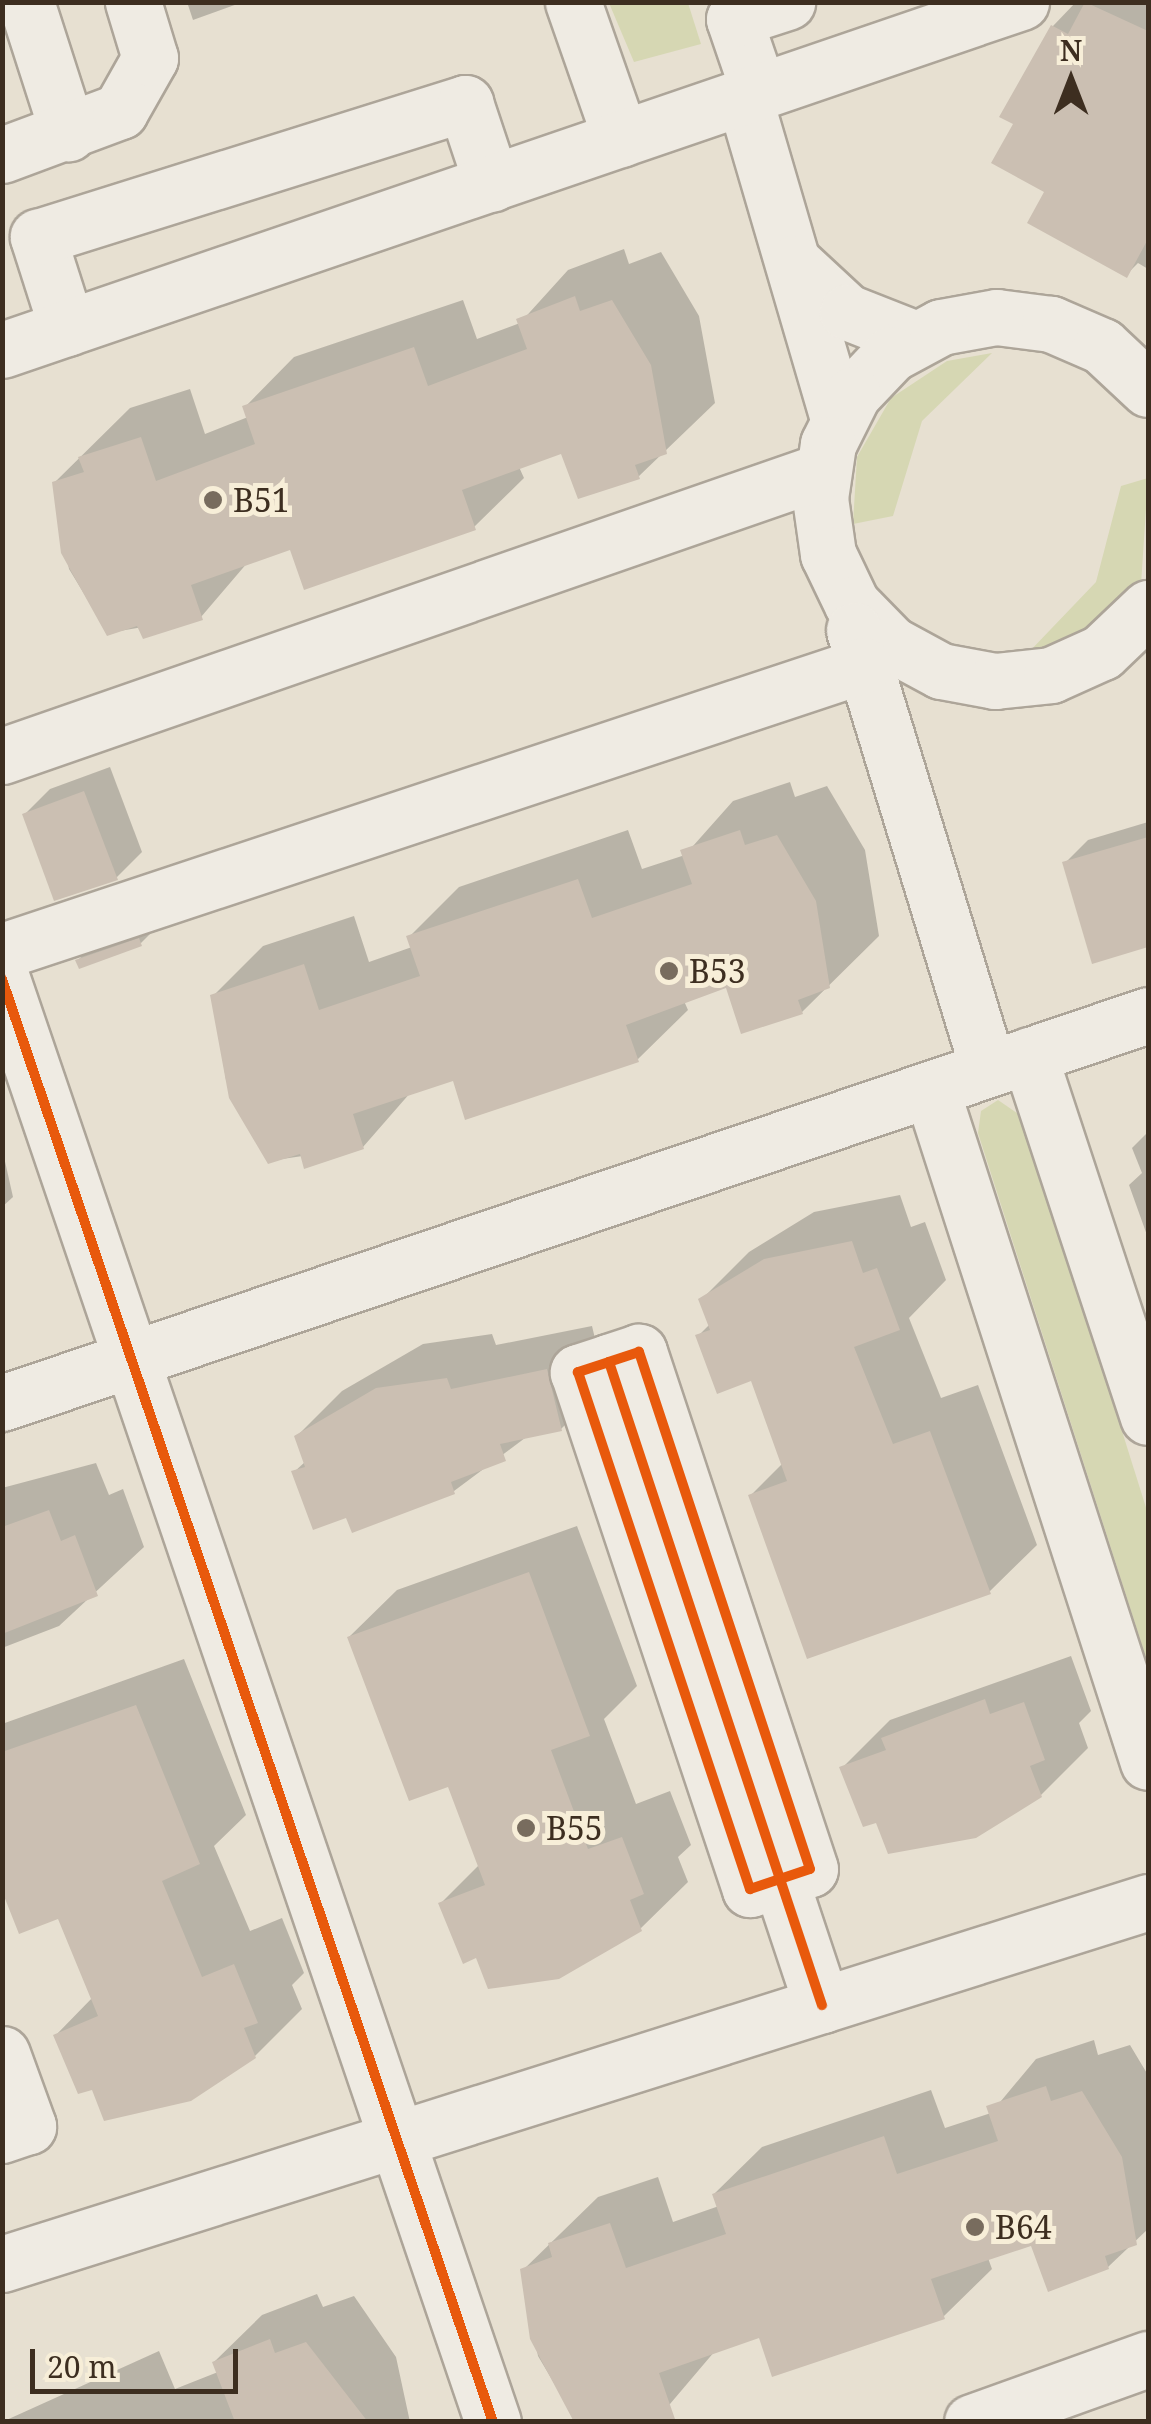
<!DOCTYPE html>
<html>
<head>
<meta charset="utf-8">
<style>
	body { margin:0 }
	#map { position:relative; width:1151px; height:2424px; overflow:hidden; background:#e7e0d1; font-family:"Noto Serif",serif }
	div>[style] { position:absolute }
	.green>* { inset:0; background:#d6d7b3 }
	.shadow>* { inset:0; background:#0003 }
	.building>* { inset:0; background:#cbbfb2 }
	.roads { filter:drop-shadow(2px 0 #ada599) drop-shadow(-2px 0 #ada599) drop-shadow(0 2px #ada599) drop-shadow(0 -2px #ada599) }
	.minor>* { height:55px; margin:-27.5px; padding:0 27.5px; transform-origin:27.5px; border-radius:27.5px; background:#efebe3 }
	.cycleway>* { height:10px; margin:-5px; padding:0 5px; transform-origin:5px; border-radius:5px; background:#e8590c }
	.dots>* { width:28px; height:28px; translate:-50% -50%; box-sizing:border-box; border:5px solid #f7eed8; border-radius:50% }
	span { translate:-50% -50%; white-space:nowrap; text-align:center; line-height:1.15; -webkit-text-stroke:10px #f7eed8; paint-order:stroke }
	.poi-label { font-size:32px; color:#3d2e20 }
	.left { translate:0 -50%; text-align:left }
	.frame { position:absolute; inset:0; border:5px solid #3d2e20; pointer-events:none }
	.north { position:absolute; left:1021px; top:30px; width:100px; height:100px; -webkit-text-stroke:8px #f7eed8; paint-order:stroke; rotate:0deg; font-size:28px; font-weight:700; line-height:40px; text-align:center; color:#3d2e20 }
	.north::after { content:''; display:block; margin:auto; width:35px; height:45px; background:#3d2e20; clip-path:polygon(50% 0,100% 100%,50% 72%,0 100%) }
	.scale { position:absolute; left:30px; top:2349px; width:208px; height:45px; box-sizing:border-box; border:5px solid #3d2e20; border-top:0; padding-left:12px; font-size:30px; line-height:35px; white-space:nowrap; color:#3d2e20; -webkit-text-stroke:8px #f7eed8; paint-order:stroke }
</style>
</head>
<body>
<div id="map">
	<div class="green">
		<div style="clip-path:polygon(609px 3px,688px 3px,701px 44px,634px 62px)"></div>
		<div style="clip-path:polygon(992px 353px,922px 421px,893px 516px,853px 524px,857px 457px,891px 398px,947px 361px)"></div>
		<div style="clip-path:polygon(1148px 478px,1141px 585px,1094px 632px,1028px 653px,1096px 582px,1121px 486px)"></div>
		<div style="clip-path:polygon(998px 1100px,1024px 1118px,1148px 1514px,1148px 1664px,978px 1133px,981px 1111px)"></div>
	</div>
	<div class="shadow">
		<div style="clip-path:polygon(187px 2px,243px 2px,193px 20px)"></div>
		<div style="clip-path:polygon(1076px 2px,1148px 2px,1148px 269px,1138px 263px,1126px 275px,1048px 191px,1016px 123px,1053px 26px)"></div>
		<div style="clip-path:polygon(624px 249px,629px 264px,661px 252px,699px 316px,715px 403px,638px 477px,563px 451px,519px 467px,524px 478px,474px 527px,292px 547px,248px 562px,201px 617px,108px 633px,69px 569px,54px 483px,130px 408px,190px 389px,205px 434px,248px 417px,245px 407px,294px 357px,463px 300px,477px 339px,520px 323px,568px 270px)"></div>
		<div style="clip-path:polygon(110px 767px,142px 852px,116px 878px,25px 814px,50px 789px)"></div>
		<div style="clip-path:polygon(790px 782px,795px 797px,827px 786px,865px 850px,879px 936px,802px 1012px,727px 985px,684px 1001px,688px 1010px,637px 1060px,454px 1078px,411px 1092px,363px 1147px,269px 1161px,226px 1080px,213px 996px,263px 946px,354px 916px,369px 962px,412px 947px,409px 937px,459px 887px,628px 830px,642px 869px,685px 855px,733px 801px)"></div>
		<div style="clip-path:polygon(1148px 822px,1148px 945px,1093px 961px,1065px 863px,1088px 840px)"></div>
		<div style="clip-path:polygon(166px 918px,141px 943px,78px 960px,104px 935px)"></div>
		<div style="clip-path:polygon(1148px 1132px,1148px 1238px,1129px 1185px,1142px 1173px,1132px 1148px)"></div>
		<div style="clip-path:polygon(2px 1148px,13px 1197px,2px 1207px)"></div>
		<div style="clip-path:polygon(900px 1195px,911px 1227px,925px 1222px,946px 1280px,909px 1318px,941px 1398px,978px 1385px,1037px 1545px,989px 1592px,751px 1495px,783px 1463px,752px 1378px,698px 1336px,710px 1324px,701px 1300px,749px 1252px,814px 1212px)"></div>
		<div style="clip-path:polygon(592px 1326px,606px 1384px,561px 1429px,529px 1435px,454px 1491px,348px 1514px,294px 1472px,306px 1461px,297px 1436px,342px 1391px,423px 1344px,492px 1334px,496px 1345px)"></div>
		<div style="clip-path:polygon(96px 1463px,109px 1495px,123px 1489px,144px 1547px,59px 1626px,2px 1648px,2px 1488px)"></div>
		<div style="clip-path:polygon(577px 1526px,637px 1686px,604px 1719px,636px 1804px,670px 1791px,691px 1845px,678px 1857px,688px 1882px,640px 1929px,477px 1955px,441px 1903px,480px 1864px,449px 1784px,349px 1637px,397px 1590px)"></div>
		<div style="clip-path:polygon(1071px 1656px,1091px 1711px,1079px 1723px,1088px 1748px,1041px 1795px,878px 1820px,842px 1768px,890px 1720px)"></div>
		<div style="clip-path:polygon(184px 1659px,246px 1815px,214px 1846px,250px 1931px,282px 1918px,304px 1973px,292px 1985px,302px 2009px,254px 2057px,93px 2087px,56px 2035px,93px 1997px,60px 1915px,2px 1885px,2px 1724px)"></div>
		<div style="clip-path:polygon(1094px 2040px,1098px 2055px,1130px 2045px,1148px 2075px,1148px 2229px,1108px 2267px,1033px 2243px,988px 2258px,992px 2269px,944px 2316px,774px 2374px,761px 2335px,715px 2351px,670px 2404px,576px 2420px,538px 2356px,523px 2270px,598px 2197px,658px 2177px,673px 2222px,719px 2206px,714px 2194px,762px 2147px,931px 2090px,945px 2128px,991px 2113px,1036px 2059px)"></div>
		<div style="clip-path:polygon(317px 2294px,323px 2307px,354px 2296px,396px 2357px,410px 2422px,2px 2422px,159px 2351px,175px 2389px,218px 2372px,214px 2362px,262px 2315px)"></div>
	</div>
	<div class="building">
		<div style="clip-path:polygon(1085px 2px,1148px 31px,1148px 239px,1127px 278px,1027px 223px,1044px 192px,991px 163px,1013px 124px,999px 117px,1051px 25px,1068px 34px)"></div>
		<div style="clip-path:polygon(575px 296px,580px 311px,612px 300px,651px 365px,667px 454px,635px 465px,640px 479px,578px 499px,561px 454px,462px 490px,476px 530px,304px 590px,290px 550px,191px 585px,203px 620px,143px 639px,137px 626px,107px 636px,61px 553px,52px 482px,84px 472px,78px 457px,141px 437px,156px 481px,255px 444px,242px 406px,414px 347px,428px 386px,527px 349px,516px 319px)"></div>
		<div style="clip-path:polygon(84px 791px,118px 880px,54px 901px,22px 814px)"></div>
		<div style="clip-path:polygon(740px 830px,745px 845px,777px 835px,816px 901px,830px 988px,798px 1000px,803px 1014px,741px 1034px,726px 988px,626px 1025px,639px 1062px,465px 1120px,453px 1081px,353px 1114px,364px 1149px,304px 1169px,300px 1154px,268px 1164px,229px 1098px,210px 995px,304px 964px,319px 1010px,420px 976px,406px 936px,578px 879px,592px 918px,692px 884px,680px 850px)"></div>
		<div style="clip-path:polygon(1148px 837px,1148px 947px,1092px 964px,1062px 862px)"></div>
		<div style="clip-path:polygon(139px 938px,142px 946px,79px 969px,75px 960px)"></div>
		<div style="clip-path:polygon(852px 1241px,863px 1273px,877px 1268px,900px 1330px,854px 1347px,893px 1444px,930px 1431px,991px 1594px,807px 1659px,748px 1495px,787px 1481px,751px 1381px,717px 1394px,695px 1335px,710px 1330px,698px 1299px,764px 1259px)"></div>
		<div style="clip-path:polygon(547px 1369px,562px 1431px,500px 1444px,506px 1461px,451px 1482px,455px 1494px,352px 1533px,346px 1518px,313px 1530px,291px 1471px,305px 1467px,294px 1436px,376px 1388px,447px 1378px,451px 1389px)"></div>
		<div style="clip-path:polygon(49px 1510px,61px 1541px,75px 1535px,98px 1596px,2px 1634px,2px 1527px)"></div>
		<div style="clip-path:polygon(529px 1572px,590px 1736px,551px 1750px,588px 1849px,622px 1837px,644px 1894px,630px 1900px,642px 1931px,559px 1979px,488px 1989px,476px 1958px,463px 1964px,438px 1903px,485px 1885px,448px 1787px,409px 1801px,347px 1637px)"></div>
		<div style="clip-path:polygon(985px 1699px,990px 1714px,1024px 1702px,1045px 1760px,1030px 1766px,1042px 1797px,976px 1838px,888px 1854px,876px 1823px,863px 1827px,839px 1767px,886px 1750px,881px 1738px)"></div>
		<div style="clip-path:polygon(136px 1705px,200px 1864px,162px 1881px,202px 1977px,234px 1964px,258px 2023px,244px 2028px,256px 2058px,191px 2101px,104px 2121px,92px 2090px,78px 2094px,53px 2035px,98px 2016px,58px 1919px,19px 1934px,2px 1891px,2px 1752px)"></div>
		<div style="clip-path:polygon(1046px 2086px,1051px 2101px,1082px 2091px,1122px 2157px,1137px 2245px,1105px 2256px,1109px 2269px,1048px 2292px,1031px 2246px,931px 2279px,945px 2319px,772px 2377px,759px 2338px,659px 2373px,676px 2422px,574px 2422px,530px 2339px,520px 2269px,552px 2257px,548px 2243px,610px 2223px,626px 2268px,726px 2234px,712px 2194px,884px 2136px,897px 2174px,998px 2141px,986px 2106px)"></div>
		<div style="clip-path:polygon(270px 2339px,275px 2353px,306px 2342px,368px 2422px,235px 2422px,212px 2362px)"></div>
	</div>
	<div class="roads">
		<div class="minor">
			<div style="left:26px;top:2px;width:138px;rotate:72.2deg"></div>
			<div style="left:573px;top:2px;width:145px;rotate:70.7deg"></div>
			<div style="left:759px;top:92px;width:77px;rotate:-108.9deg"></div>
			<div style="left:734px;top:19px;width:56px;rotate:-17.8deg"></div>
			<div style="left:744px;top:97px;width:335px;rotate:73.7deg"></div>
			<div style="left:2px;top:155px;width:126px;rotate:-20.4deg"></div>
			<div style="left:120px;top:111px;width:61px;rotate:-60.5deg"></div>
			<div style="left:150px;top:58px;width:59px;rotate:-106.9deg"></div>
			<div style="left:794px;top:263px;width:72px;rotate:42.8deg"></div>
			<div style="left:847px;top:312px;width:74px;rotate:21.4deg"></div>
			<div style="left:67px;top:328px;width:96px;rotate:-107.7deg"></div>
			<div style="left:38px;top:237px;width:448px;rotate:-17.4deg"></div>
			<div style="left:465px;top:103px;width:85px;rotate:71.6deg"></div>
			<div style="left:2px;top:350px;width:1077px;rotate:-18.86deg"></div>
			<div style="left:1148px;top:389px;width:63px;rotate:-136.9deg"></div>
			<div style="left:1102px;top:346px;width:56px;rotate:-156.7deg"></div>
			<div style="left:1051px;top:324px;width:55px;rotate:-172.7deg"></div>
			<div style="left:996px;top:317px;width:56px;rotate:169.7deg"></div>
			<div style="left:941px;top:327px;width:57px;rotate:151.6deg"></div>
			<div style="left:891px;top:354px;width:55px;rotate:133.5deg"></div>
			<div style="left:853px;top:394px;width:56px;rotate:116.6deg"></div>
			<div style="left:828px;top:444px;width:55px;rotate:98.4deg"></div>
			<div style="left:820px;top:498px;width:57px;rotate:81.9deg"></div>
			<div style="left:828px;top:554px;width:55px;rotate:64.4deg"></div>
			<div style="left:852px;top:604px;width:56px;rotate:45.7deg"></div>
			<div style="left:891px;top:644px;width:57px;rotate:28.4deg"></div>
			<div style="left:941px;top:671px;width:55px;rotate:10.5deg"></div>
			<div style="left:995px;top:681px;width:56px;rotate:-6.1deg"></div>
			<div style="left:1051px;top:675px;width:56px;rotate:-24.3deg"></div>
			<div style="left:1102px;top:652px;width:64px;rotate:-43.7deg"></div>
			<div style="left:854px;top:630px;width:459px;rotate:73deg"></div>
			<div style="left:2px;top:756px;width:868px;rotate:-19.17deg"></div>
			<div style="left:2px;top:951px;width:908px;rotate:-18.36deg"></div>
			<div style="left:2px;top:979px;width:1524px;rotate:71.21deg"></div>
			<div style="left:1029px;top:1055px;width:381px;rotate:71.8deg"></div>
			<div style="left:931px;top:1089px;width:707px;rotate:72.13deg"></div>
			<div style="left:609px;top:1362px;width:33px;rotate:162deg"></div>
			<div style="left:578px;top:1372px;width:545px;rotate:71.6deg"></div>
			<div style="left:750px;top:1889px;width:63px;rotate:-18.4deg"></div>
			<div style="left:810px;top:1869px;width:545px;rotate:-108.3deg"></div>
			<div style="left:639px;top:1352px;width:32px;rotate:162deg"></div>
			<div style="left:609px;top:1362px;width:545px;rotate:71.7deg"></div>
			<div style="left:780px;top:1879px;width:133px;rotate:71.6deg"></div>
			<div style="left:2px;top:1403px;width:1210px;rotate:-18.7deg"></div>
			<div style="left:2px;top:2054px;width:77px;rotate:70.1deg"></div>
			<div style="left:28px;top:2126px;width:28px;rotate:161deg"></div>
			<div style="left:2px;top:2264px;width:1202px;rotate:-17.53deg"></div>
			<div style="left:972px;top:2422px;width:187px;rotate:-19.7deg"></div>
		</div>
	</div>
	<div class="cycleway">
		<div style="left:2px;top:979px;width:1524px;rotate:71.21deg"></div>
		<div style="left:609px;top:1362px;width:33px;rotate:162deg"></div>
		<div style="left:578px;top:1372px;width:545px;rotate:71.6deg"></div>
		<div style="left:750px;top:1889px;width:63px;rotate:-18.4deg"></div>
		<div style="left:810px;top:1869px;width:545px;rotate:-108.3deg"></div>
		<div style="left:639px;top:1352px;width:32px;rotate:162deg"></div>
		<div style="left:609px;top:1362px;width:545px;rotate:71.7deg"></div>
		<div style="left:780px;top:1879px;width:133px;rotate:71.6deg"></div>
	</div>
	<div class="dots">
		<div style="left:213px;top:500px;background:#786c5e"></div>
		<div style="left:669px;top:971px;background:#786c5e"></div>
		<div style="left:526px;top:1828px;background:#786c5e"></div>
		<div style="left:975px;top:2227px;background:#786c5e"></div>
	</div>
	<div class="poi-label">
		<span class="left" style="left:233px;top:500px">B51</span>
		<span class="left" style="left:689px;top:971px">B53</span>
		<span class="left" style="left:546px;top:1828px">B55</span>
		<span class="left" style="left:995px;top:2227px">B64</span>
	</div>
	<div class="frame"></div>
	<div class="north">N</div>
	<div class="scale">20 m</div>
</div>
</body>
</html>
